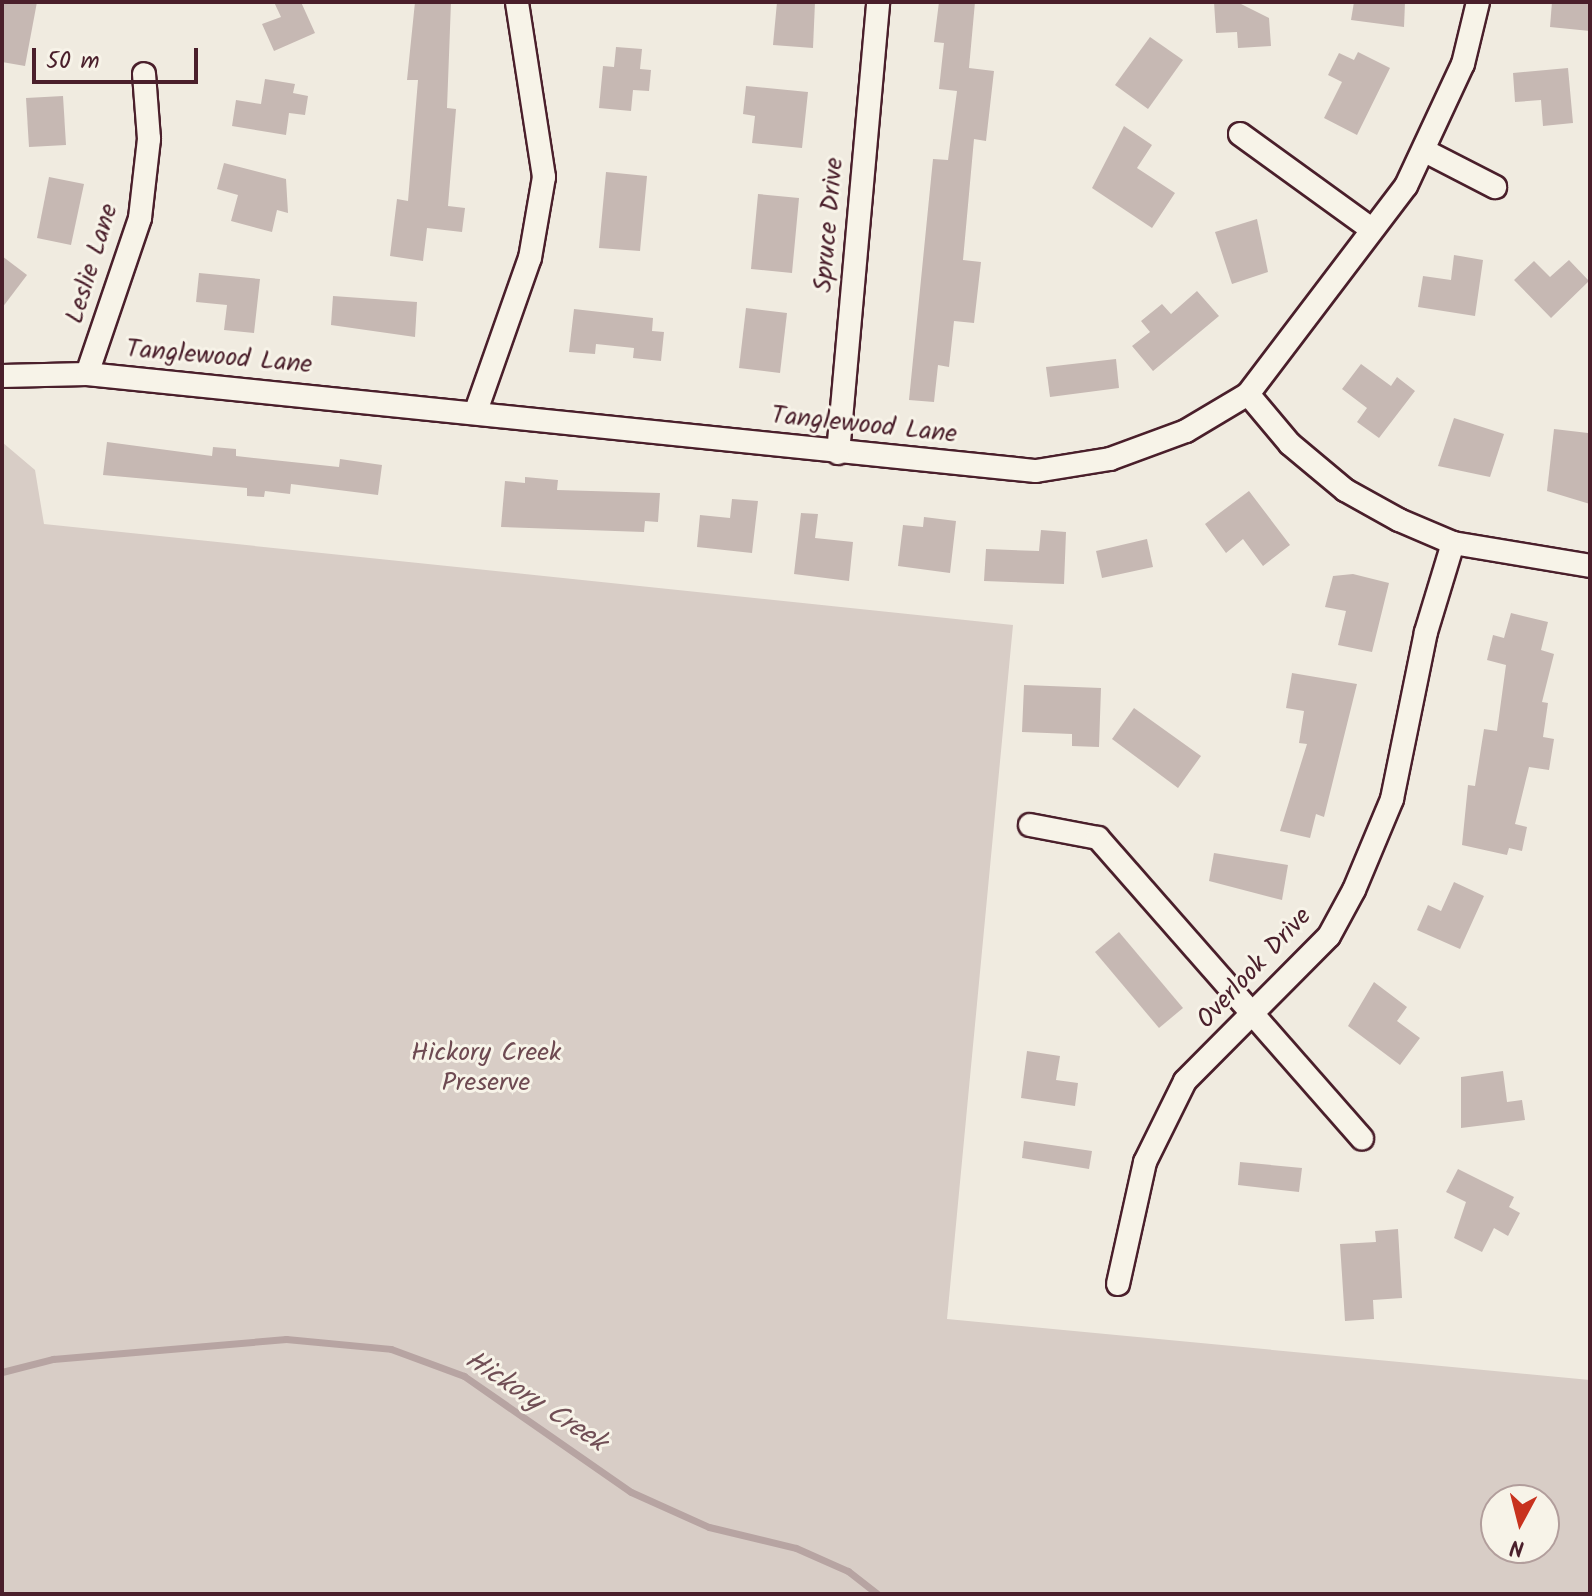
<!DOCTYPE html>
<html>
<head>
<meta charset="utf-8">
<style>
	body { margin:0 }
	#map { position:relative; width:1592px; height:1596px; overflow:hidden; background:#f0ebe0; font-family:Kalam,sans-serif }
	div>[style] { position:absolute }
	.green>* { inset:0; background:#d8cdc6 }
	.stream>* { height:7px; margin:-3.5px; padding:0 3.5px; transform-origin:3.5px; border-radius:3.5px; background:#b7a4a2 }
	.building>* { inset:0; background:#c6b8b3 }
	.roads { filter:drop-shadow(2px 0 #4a1f2b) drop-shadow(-2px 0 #4a1f2b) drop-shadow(0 2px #4a1f2b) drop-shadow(0 -2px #4a1f2b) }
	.minor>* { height:22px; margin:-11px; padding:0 11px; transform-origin:11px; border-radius:11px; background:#f7f3e8 }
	span { translate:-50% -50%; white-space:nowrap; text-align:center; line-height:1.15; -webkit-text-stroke:6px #f7f3e8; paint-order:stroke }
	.street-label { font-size:26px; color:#4a1f2b }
	.park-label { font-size:26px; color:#6e4a52 }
	.water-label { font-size:28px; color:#704e55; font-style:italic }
	.frame { position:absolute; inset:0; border:4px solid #4a1f2b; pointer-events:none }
	.north { position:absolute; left:1480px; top:1484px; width:80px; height:80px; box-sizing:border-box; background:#f7f3e8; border:2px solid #b29e9c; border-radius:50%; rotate:187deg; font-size:22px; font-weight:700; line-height:32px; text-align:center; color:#4a1f2b }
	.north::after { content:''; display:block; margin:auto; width:28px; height:36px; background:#c8321e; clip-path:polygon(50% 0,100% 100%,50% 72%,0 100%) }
	.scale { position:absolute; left:32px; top:48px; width:166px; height:36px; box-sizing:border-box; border:4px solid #4a1f2b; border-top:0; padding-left:10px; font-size:24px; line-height:28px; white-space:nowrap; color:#4a1f2b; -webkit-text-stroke:6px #f7f3e8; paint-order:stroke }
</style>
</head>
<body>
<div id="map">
	<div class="green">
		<div style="clip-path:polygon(evenodd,2px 442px,35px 470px,44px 524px,1013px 625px,947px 1319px,1590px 1380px,1590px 1594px,2px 1594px,2px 442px,1496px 1500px,1544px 1500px,1544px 1548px,1496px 1548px,1496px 1500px)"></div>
	</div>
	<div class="stream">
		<div style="left:2px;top:1372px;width:53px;rotate:-14.3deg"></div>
		<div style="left:53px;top:1359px;width:234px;rotate:-4.9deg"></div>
		<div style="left:286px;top:1339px;width:105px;rotate:5.4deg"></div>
		<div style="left:391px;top:1349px;width:78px;rotate:20.3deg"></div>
		<div style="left:464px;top:1376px;width:203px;rotate:34.8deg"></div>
		<div style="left:631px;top:1492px;width:85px;rotate:24.2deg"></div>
		<div style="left:709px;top:1527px;width:89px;rotate:13.6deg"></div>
		<div style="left:796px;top:1548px;width:57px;rotate:23.9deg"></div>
		<div style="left:848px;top:1571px;width:37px;rotate:38deg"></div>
	</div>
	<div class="building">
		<div style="clip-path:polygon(2px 2px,37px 2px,25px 66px,2px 62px)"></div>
		<div style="clip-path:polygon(274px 2px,301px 2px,315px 33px,274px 51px,262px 24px,281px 17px)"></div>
		<div style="clip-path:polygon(415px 2px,451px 2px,447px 108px,456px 109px,448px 206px,465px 208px,462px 232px,427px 228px,423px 261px,390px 256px,397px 199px,408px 201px,418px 80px,407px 80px)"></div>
		<div style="clip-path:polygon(777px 2px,815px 2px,813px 48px,773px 45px)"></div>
		<div style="clip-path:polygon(939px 2px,975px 2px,969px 68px,994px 71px,986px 141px,974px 139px,963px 260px,981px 262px,974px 323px,954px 321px,949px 367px,938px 365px,934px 402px,909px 400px,933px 159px,948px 160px,957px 91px,939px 89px,944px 43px,934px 42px)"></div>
		<div style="clip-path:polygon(1214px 2px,1237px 2px,1269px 18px,1271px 46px,1238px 48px,1237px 32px,1216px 33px)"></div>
		<div style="clip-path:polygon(1354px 2px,1405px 2px,1404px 27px,1351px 20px)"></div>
		<div style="clip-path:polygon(1552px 2px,1590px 2px,1590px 31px,1550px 27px)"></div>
		<div style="clip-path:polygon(1150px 37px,1183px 60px,1148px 109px,1115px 85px)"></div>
		<div style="clip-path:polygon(616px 47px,642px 49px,640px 69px,651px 70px,649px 91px,633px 90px,631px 111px,599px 108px,603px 66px,614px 67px)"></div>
		<div style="clip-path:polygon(1358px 52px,1390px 68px,1357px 135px,1324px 118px,1342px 82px,1328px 75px,1339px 53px,1354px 60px)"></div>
		<div style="clip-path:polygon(1568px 68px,1573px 123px,1543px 126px,1541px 100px,1515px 102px,1513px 73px)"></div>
		<div style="clip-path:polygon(265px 79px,295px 84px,293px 93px,308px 96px,305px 115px,289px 113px,286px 135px,232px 126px,236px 100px,261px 104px)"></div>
		<div style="clip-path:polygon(746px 86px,808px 92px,802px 148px,752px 143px,755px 116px,743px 114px)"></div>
		<div style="clip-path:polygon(63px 96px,66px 145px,29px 147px,26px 98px)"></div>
		<div style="clip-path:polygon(1124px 126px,1152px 145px,1137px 168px,1175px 193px,1152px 228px,1092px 188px)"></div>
		<div style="clip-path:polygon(224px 163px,286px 179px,288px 213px,277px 210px,272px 232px,231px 221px,238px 195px,217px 189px)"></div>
		<div style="clip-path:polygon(606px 172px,647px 176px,640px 251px,599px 248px)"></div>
		<div style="clip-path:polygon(49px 177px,84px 184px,71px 245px,37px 238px)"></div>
		<div style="clip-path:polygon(758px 194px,799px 198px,792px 273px,751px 269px)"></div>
		<div style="clip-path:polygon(1257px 219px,1268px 272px,1232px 284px,1215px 232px)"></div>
		<div style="clip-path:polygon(1454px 255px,1483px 260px,1475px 316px,1418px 307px,1423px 276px,1451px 280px)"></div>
		<div style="clip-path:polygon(2px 256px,27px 275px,2px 308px)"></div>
		<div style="clip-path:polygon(1569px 260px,1589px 281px,1551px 318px,1514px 280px,1534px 261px,1550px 277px)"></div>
		<div style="clip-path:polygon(199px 273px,260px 279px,254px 333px,224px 330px,227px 305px,196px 302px)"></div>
		<div style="clip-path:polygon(1197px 291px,1219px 316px,1153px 371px,1132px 346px,1150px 332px,1141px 321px,1162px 304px,1171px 314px)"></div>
		<div style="clip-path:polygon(333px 296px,417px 302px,415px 337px,331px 325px)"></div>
		<div style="clip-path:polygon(746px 308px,787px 313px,780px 373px,739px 368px)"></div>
		<div style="clip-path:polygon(574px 309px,653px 318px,652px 331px,664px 332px,661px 361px,633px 358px,634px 348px,596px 344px,595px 354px,569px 352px)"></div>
		<div style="clip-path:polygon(1116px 359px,1119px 388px,1050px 397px,1046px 367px)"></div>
		<div style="clip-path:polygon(1361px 364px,1391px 386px,1397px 377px,1415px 391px,1379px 438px,1357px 422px,1367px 408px,1342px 389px)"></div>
		<div style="clip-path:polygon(1454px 418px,1504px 434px,1490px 477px,1438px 466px)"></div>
		<div style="clip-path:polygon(1554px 429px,1588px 433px,1590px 504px,1547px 491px)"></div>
		<div style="clip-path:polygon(107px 442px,212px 456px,213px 447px,236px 449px,236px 456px,339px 467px,340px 459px,382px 465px,378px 495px,291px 484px,290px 494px,265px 491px,264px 497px,247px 496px,247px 488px,103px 475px)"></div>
		<div style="clip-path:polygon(525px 477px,558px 480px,557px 490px,660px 493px,658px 522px,645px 521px,644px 532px,501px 527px,505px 481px,525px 483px)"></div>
		<div style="clip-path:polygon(1249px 491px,1290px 545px,1263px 566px,1243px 539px,1226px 553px,1205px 524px)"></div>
		<div style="clip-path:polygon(732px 499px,758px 501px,752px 553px,697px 547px,700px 515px,730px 518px)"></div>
		<div style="clip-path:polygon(801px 513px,818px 514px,815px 538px,853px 542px,849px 581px,794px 574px)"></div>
		<div style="clip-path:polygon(924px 517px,956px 521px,950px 573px,898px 566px,903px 525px,923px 527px)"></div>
		<div style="clip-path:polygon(1041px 530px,1066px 532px,1064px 584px,984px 581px,986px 549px,1039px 551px)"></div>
		<div style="clip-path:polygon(1147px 539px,1153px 567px,1102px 578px,1096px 551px)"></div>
		<div style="clip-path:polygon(1353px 574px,1389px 583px,1372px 652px,1338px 645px,1346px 611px,1325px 607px,1333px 576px)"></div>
		<div style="clip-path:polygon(1511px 613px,1548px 622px,1541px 650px,1554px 654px,1542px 702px,1548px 703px,1543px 737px,1554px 739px,1549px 770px,1529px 767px,1515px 824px,1527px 827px,1522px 851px,1509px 848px,1507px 855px,1462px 845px,1468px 785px,1475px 786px,1484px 729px,1497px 731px,1506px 665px,1487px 660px,1493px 635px,1504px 638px)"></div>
		<div style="clip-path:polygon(1292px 673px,1357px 684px,1324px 817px,1316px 814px,1310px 838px,1280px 831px,1307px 744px,1299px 743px,1304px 711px,1286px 708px)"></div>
		<div style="clip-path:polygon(1024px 685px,1101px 688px,1099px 747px,1072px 746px,1072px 734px,1022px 732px)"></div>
		<div style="clip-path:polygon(1134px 708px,1201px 756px,1178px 788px,1112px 739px)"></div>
		<div style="clip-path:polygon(1214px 853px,1288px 865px,1282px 900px,1209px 881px)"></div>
		<div style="clip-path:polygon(1454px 882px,1484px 896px,1460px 949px,1417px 930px,1428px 905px,1441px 911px)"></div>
		<div style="clip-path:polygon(1119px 932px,1183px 1008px,1159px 1028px,1095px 952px)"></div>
		<div style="clip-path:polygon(1374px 982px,1407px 1007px,1397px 1021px,1420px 1038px,1400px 1065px,1348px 1026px)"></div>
		<div style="clip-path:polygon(1027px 1051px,1060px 1056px,1056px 1080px,1078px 1083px,1075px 1106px,1021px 1098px)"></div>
		<div style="clip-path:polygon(1503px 1071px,1507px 1102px,1522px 1100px,1525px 1120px,1461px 1128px,1461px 1077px)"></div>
		<div style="clip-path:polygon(1024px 1141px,1092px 1151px,1089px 1169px,1022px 1158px)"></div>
		<div style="clip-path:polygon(1240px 1162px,1302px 1168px,1299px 1192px,1238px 1185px)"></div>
		<div style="clip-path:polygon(1458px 1169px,1514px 1197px,1509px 1207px,1520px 1213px,1508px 1236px,1494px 1228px,1482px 1252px,1454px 1238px,1466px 1202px,1446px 1192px)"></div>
		<div style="clip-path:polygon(1398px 1229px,1402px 1298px,1373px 1300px,1374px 1319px,1345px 1321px,1340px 1244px,1376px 1242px,1375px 1231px)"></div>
	</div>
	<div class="roads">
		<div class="minor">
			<div style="left:1240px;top:134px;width:162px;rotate:35.9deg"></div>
			<div style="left:1425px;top:151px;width:79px;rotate:27.2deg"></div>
			<div style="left:87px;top:374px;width:165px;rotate:-71.2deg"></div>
			<div style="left:140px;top:218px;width:80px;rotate:-83.5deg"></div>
			<div style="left:149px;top:139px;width:65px;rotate:-94.4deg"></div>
			<div style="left:2px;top:376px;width:85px;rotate:-1.3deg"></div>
			<div style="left:87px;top:374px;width:954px;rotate:5.84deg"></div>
			<div style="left:1036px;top:471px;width:75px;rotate:-9.2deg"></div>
			<div style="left:1110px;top:459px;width:81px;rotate:-20.2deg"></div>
			<div style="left:1186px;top:431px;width:72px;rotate:-30.8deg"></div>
			<div style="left:1248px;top:394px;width:261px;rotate:-52.8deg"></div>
			<div style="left:1406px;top:186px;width:135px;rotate:-65deg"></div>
			<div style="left:1463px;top:64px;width:64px;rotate:-76.4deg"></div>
			<div style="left:1248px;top:394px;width:65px;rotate:50deg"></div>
			<div style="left:1290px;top:444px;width:72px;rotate:39.9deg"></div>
			<div style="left:1345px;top:490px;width:62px;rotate:29.1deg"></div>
			<div style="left:1399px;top:520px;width:59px;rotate:23.1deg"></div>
			<div style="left:1453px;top:543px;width:139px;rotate:9.5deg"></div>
			<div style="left:476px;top:411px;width:162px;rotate:-70.6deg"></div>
			<div style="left:530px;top:258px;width:82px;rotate:-80.2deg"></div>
			<div style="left:544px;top:177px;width:177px;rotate:-98.8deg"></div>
			<div style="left:838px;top:453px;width:453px;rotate:-84.9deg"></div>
			<div style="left:1030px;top:825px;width:69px;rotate:10.8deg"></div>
			<div style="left:1098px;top:838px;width:400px;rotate:48.7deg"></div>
			<div style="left:1118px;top:1284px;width:125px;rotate:-77.5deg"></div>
			<div style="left:1145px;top:1162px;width:90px;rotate:-63.7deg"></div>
			<div style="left:1185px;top:1081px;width:204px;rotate:-45.2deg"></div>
			<div style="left:1329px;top:936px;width:52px;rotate:-61.5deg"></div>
			<div style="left:1354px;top:890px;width:99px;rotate:-67.3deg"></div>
			<div style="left:1392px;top:799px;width:170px;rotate:-78.5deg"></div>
			<div style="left:1426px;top:632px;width:93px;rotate:-73.1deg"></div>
		</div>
	</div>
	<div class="street-label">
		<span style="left:830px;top:225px;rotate:-85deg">Spruce Drive</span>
		<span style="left:93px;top:264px;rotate:-73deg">Leslie Lane</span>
		<span style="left:219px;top:358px;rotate:5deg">Tanglewood Lane</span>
		<span style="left:864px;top:426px;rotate:6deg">Tanglewood Lane</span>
		<span style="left:1255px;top:969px;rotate:-47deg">Overlook Drive</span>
	</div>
	<div class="park-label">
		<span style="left:486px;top:1069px">Hickory Creek<br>Preserve</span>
	</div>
	<div class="water-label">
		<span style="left:535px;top:1402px;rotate:33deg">Hickory Creek</span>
	</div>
	<div class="frame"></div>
	<div class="north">N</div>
	<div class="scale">50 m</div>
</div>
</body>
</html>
